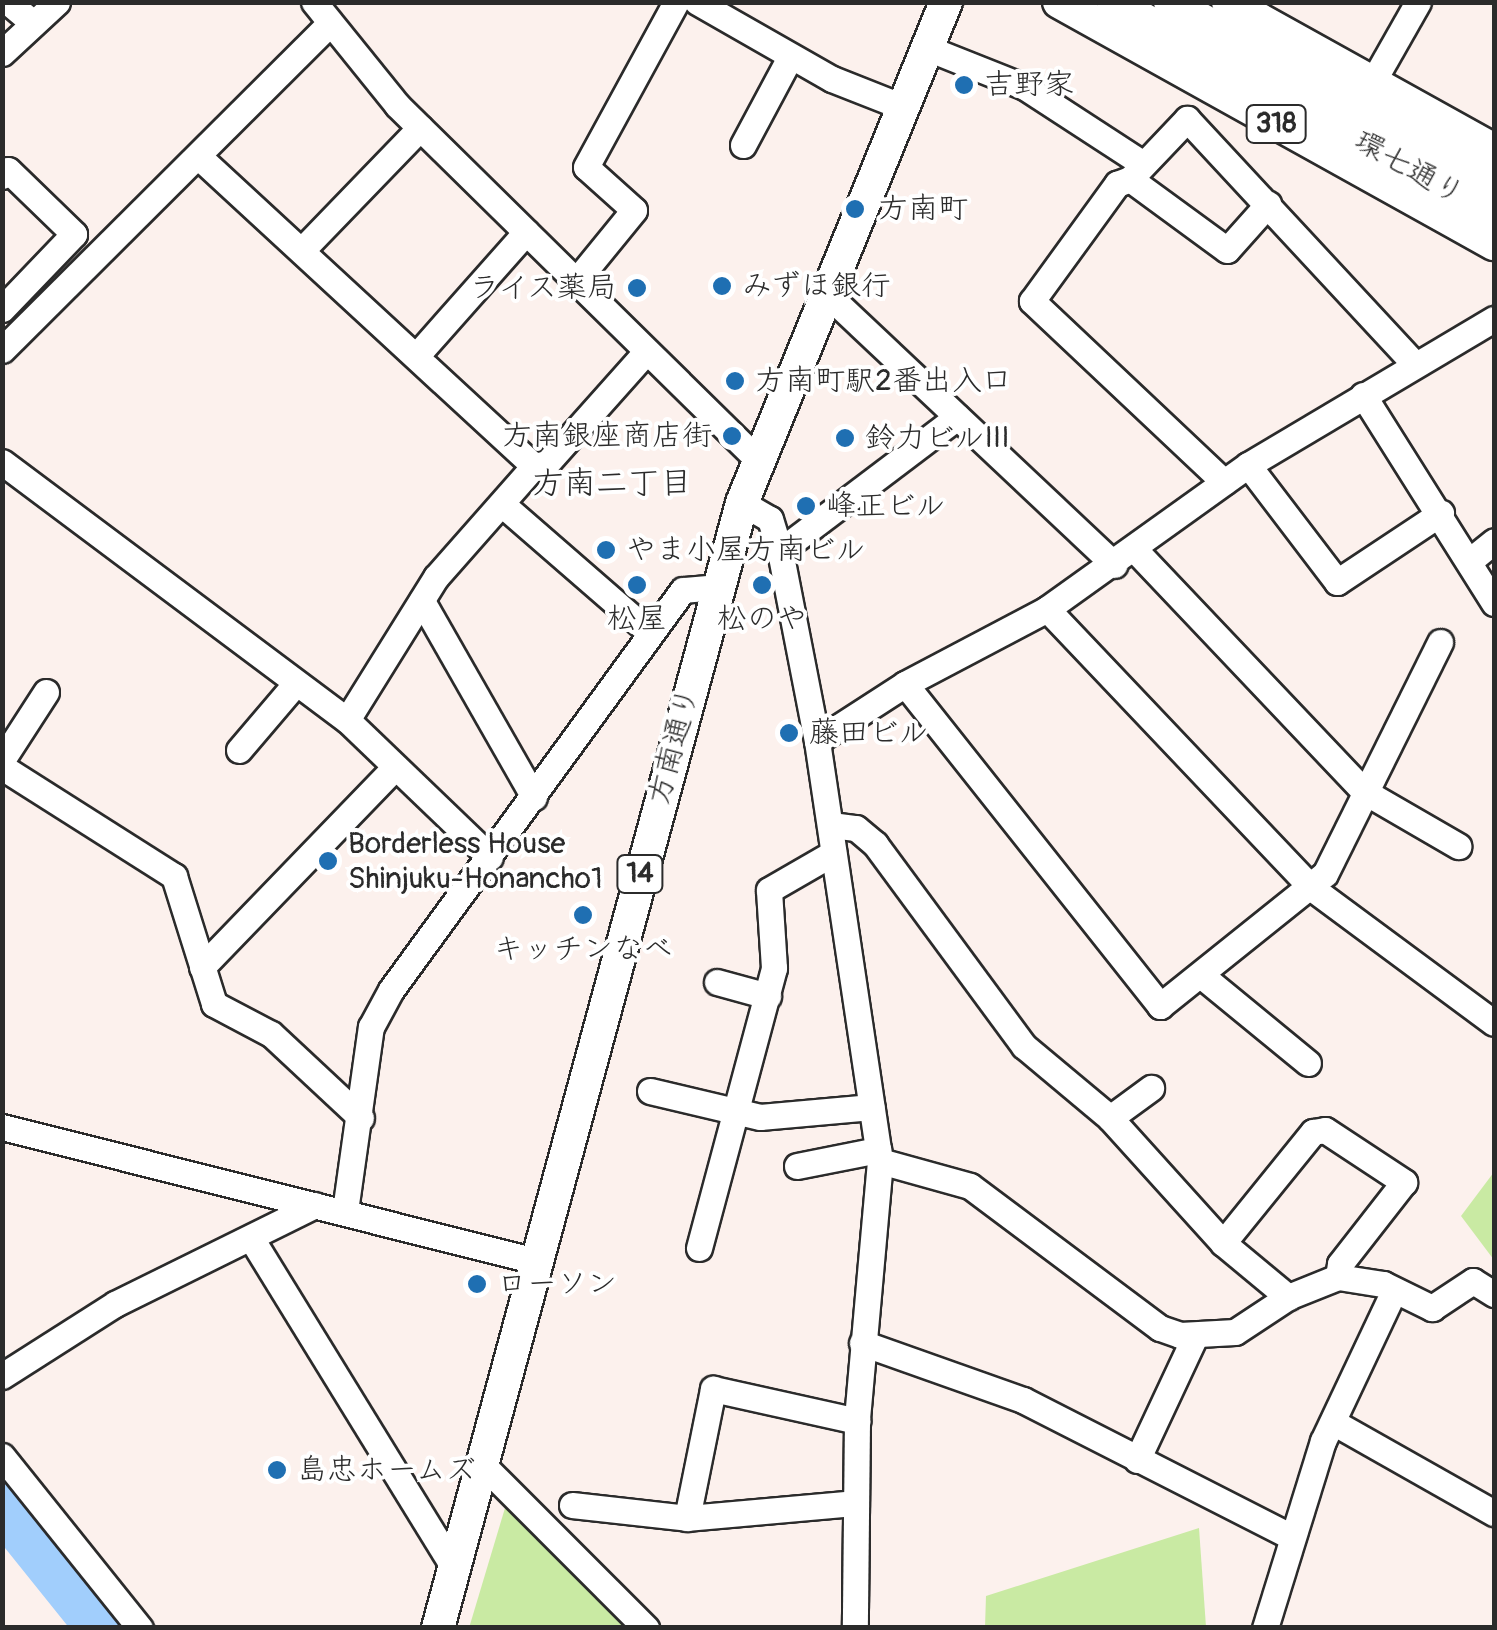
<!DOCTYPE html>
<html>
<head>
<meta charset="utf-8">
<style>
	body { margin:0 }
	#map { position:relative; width:1497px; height:1630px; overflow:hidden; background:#fcf1ed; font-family:Pangolin,"Klee One",sans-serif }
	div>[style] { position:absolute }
	.green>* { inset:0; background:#c9eaa3 }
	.river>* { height:48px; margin:-24px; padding:0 24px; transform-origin:24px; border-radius:24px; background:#a1cefc }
	.roads { filter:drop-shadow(2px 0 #2b2b2b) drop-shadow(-2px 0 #2b2b2b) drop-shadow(0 2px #2b2b2b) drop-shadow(0 -2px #2b2b2b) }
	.minor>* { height:25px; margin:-12.5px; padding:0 12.5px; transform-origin:12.5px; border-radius:12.5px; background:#fff }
	.major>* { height:32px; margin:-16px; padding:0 16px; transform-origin:16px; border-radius:16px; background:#fff }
	.dots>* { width:28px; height:28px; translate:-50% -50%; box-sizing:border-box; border:5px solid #fff; border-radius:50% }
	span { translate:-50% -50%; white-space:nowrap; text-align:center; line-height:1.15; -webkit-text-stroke:8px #fff; paint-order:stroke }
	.shield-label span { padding:2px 8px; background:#fff; border:2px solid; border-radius:8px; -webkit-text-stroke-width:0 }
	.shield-label { font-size:28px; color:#2b2b2b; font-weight:700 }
	.poi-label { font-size:30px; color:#2b2b2b }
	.left { translate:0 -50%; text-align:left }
	.right { translate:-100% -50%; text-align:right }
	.street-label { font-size:30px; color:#2b2b2b }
	.neighbourhood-label { font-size:32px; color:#2b2b2b }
	.frame { position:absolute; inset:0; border:5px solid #2b2b2b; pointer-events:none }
</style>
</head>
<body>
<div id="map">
	<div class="green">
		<div style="clip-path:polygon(1494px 1172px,1494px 1260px,1461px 1216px)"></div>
		<div style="clip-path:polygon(508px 1498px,635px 1628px,469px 1628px)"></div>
		<div style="clip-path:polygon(1199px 1528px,1206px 1627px,985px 1627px,986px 1596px)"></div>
	</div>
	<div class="river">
		<div style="left:2px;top:1506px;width:156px;rotate:51.2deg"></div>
	</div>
	<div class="roads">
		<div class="minor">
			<div style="left:8px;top:2px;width:31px;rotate:40deg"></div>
			<div style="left:314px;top:2px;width:132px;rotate:51.1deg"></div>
			<div style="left:397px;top:105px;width:508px;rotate:44.52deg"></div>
			<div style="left:697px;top:2px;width:155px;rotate:29.7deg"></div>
			<div style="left:832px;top:79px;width:76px;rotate:21.5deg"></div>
			<div style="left:927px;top:48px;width:105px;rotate:21.7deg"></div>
			<div style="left:1025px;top:87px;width:141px;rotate:33.1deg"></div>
			<div style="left:2px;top:53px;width:75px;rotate:-42.8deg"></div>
			<div style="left:1372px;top:83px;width:93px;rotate:-60.4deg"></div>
			<div style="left:743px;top:145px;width:100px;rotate:-61.9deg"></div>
			<div style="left:198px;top:156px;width:457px;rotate:42.7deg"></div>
			<div style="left:534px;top:466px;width:148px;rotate:131.4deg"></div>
			<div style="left:436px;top:577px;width:168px;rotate:121.9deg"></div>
			<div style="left:2px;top:176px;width:8px;rotate:-45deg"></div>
			<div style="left:8px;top:170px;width:92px;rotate:44.1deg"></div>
			<div style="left:74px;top:234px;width:104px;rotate:133.8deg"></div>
			<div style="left:1130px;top:179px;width:120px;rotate:36.2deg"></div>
			<div style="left:1227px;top:250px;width:62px;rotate:-48.3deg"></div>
			<div style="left:302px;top:250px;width:170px;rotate:-46deg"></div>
			<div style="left:577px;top:280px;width:90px;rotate:-50.8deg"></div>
			<div style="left:634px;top:210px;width:64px;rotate:-138.1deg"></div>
			<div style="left:586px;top:167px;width:188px;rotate:-61.4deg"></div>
			<div style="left:827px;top:294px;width:395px;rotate:43.3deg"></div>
			<div style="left:2px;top:350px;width:462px;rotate:-44.9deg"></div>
			<div style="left:418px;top:354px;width:163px;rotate:-48.5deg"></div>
			<div style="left:1363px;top:395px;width:246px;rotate:57.8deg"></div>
			<div style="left:2px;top:462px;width:431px;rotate:36.8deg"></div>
			<div style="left:347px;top:720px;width:198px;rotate:43.8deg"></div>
			<div style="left:1248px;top:465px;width:147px;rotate:52.7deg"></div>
			<div style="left:1337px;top:582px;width:125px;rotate:-33.6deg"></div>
			<div style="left:534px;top:466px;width:13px;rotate:-13deg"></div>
			<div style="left:547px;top:463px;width:149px;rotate:-48.3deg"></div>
			<div style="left:1224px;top:482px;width:264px;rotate:-136.7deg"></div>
			<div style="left:1032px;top:301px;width:145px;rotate:-54deg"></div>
			<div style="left:1117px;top:184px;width:14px;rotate:-21deg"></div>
			<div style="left:1130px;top:179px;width:83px;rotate:-46.5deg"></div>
			<div style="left:1187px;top:119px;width:335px;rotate:47.1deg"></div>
			<div style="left:742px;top:503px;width:32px;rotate:30deg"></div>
			<div style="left:770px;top:519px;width:34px;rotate:73deg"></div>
			<div style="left:780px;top:551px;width:194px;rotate:79deg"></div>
			<div style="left:817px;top:741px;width:425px;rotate:81.5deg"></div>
			<div style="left:880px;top:1161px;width:261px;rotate:95.1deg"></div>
			<div style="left:857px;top:1421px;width:207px;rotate:90.6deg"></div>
			<div style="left:503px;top:505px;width:195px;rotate:41deg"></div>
			<div style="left:780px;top:551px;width:222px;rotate:-37.1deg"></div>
			<div style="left:1136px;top:551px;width:332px;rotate:46.5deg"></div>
			<div style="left:1365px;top:792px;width:108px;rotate:30.1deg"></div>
			<div style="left:1472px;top:559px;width:28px;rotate:-39deg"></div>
			<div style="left:422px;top:601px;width:226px;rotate:60.3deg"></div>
			<div style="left:1047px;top:609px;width:386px;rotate:46.5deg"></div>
			<div style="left:1313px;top:889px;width:225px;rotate:36.5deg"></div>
			<div style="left:905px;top:684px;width:411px;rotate:51.6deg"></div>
			<div style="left:1160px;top:1006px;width:211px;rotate:-38.7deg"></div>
			<div style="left:1325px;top:874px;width:259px;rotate:-63.6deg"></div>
			<div style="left:817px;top:741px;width:105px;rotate:-32.9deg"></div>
			<div style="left:905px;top:684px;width:161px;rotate:-27.8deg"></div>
			<div style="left:1047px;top:609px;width:247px;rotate:-35.6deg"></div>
			<div style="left:1248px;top:465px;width:286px;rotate:-30.7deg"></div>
			<div style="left:239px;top:750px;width:88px;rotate:-49.6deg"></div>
			<div style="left:2px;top:760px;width:81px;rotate:-57.1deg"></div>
			<div style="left:2px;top:767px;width:204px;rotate:32.4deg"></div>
			<div style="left:174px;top:876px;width:134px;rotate:72.6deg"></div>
			<div style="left:214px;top:1004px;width:64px;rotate:27.8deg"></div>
			<div style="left:271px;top:1034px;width:123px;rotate:43deg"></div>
			<div style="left:831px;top:825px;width:25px;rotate:7deg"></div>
			<div style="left:856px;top:828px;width:25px;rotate:40deg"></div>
			<div style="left:875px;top:844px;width:251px;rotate:53.6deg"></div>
			<div style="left:1024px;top:1046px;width:112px;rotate:39.9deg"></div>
			<div style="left:1110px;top:1118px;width:169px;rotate:47.9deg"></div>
			<div style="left:1223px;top:1243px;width:85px;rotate:39.7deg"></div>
			<div style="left:202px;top:967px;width:278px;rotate:-46deg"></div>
			<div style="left:1202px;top:976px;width:137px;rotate:39.4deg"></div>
			<div style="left:717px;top:982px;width:53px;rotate:15.4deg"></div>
			<div style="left:650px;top:1091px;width:113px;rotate:13.3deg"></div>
			<div style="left:760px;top:1117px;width:112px;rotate:-5.1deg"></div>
			<div style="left:1110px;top:1118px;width:51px;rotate:-36.2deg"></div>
			<div style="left:2px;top:1127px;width:551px;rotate:14.09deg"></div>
			<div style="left:880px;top:1161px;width:93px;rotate:15.5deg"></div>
			<div style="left:970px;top:1186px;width:237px;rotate:36.8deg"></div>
			<div style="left:1160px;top:1328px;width:21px;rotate:19deg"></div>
			<div style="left:1180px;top:1335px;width:55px;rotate:-3.1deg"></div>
			<div style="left:1235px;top:1332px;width:64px;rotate:-33.4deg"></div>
			<div style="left:1288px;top:1297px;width:54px;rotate:-21.8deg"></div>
			<div style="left:1338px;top:1277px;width:46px;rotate:8.8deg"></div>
			<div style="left:1383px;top:1284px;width:55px;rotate:26.1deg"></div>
			<div style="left:1432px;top:1308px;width:49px;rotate:-33.4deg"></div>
			<div style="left:1473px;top:1281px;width:25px;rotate:32deg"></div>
			<div style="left:797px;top:1166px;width:83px;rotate:-11.2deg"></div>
			<div style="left:345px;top:1211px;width:186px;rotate:-82deg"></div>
			<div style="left:371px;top:1027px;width:42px;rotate:-61.6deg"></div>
			<div style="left:391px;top:990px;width:495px;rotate:-53.9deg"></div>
			<div style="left:683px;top:590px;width:35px;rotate:-5deg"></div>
			<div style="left:251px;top:1238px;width:387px;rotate:58.4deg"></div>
			<div style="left:1223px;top:1243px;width:143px;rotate:-51deg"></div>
			<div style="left:1313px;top:1132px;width:12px;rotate:-9deg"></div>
			<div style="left:1325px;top:1130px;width:95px;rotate:33.4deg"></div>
			<div style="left:1404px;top:1182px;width:104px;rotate:128deg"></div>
			<div style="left:1340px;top:1264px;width:13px;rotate:99deg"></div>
			<div style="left:699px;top:1248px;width:290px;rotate:-75deg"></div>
			<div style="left:774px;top:968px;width:78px;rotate:-93.7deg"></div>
			<div style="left:769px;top:890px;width:74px;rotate:-30deg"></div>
			<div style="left:862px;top:1343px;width:171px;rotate:19.5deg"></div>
			<div style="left:1023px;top:1400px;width:297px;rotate:27deg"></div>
			<div style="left:2px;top:1376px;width:134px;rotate:-32.5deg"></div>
			<div style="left:115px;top:1304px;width:223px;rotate:-26.3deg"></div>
			<div style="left:1333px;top:1422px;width:185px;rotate:29.5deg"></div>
			<div style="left:2px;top:1456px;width:221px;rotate:51.3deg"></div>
			<div style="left:1137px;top:1460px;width:137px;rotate:-64.9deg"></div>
			<div style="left:483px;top:1465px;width:231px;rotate:45deg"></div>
			<div style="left:572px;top:1505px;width:116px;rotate:6.4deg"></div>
			<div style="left:687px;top:1518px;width:169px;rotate:-5.1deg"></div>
			<div style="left:687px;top:1518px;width:132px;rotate:-78.6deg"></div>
			<div style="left:713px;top:1389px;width:148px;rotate:12.5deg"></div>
			<div style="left:1265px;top:1628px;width:196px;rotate:-72.8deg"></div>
			<div style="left:1323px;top:1441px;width:164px;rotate:-64.7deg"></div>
		</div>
		<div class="major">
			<div style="left:1059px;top:2px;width:498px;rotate:29.1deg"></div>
			<div style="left:1113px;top:2px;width:437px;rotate:29.3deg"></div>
			<div style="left:1170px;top:2px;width:371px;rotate:29.1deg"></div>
			<div style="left:1228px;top:2px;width:304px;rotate:29.1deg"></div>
			<div style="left:438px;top:1628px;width:1165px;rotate:-74.88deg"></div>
			<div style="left:742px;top:503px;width:541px;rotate:-67.84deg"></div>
		</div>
	</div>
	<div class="dots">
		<div style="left:964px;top:85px;background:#1f6fb2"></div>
		<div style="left:855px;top:209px;background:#1f6fb2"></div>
		<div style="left:722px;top:286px;background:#1f6fb2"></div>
		<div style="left:637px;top:288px;background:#1f6fb2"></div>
		<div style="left:735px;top:381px;background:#1f6fb2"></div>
		<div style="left:732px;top:436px;background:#1f6fb2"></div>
		<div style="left:845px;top:438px;background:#1f6fb2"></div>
		<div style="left:806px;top:506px;background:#1f6fb2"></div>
		<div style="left:606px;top:550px;background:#1f6fb2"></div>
		<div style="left:637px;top:585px;background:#1f6fb2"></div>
		<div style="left:762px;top:585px;background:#1f6fb2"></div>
		<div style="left:789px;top:733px;background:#1f6fb2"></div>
		<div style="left:328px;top:861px;background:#1f6fb2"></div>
		<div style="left:583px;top:915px;background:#1f6fb2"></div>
		<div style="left:477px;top:1284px;background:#1f6fb2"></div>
		<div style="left:277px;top:1470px;background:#1f6fb2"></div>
	</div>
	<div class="shield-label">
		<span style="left:1276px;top:124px">318</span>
		<span style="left:640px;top:874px">14</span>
	</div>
	<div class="poi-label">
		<span class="left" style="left:984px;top:85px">吉野家</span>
		<span class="left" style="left:878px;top:209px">方南町</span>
		<span class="left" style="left:742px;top:286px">みずほ銀行</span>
		<span class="right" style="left:617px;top:288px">ライス薬局</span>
		<span class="left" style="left:755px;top:381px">方南町駅2番出入口</span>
		<span class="right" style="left:712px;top:436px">方南銀座商店街</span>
		<span class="left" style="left:865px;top:438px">鈴力ビルIII</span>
		<span class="left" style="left:826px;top:506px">峰正ビル</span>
		<span class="left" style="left:626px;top:550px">やま小屋方南ビル</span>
		<span style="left:637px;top:619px">松屋</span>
		<span style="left:762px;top:619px">松のや</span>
		<span class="left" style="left:809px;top:733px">藤田ビル</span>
		<span class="left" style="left:348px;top:861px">Borderless House<br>Shinjuku-Honancho1</span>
		<span style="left:583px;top:949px">キッチンなべ</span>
		<span class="left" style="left:497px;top:1284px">ローソン</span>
		<span class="left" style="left:297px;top:1470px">島忠ホームズ</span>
	</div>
	<div class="street-label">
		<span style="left:1409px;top:168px;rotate:29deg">環七通り</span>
		<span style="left:674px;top:746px;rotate:-75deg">方南通り</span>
	</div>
	<div class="neighbourhood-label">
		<span style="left:612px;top:483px">方南二丁目</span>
	</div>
	<div class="frame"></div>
</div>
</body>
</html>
